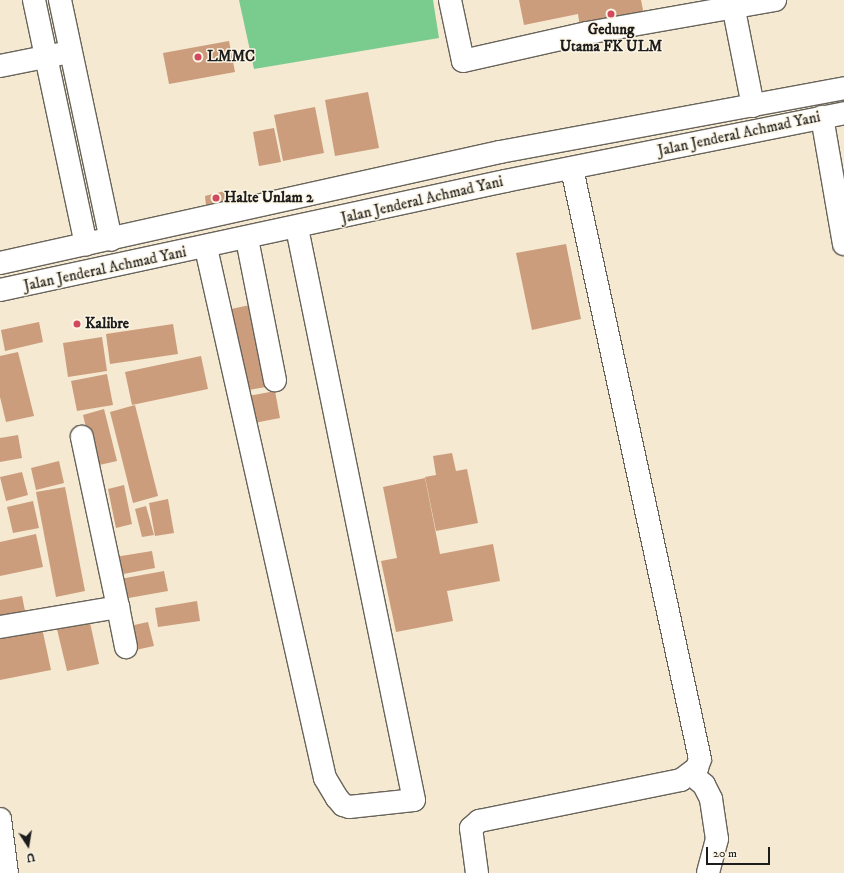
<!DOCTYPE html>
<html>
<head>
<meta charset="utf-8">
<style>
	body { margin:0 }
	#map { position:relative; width:844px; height:873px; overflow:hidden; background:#f5e9d1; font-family:"IM FELL DW Pica",serif }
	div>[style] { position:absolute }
	.green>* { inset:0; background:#79cc8e }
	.building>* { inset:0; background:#cb9d7c }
	.roads { filter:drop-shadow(1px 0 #68645b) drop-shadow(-1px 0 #68645b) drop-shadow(0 1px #68645b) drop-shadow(0 -1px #68645b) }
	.minor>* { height:22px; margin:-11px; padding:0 11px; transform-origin:11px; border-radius:11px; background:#fff }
	.highway>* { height:22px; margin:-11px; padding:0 11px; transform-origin:11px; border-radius:11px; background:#fff }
	.dots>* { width:11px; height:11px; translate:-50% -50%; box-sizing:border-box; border:2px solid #fcf5e5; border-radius:50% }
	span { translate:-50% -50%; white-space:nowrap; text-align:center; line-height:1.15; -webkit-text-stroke:3px #fcf5e5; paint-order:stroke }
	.poi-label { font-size:15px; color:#1c1c1c; font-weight:700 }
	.left { translate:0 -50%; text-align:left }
	.street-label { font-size:15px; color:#1c1c1c }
	.north { position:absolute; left:8px; top:825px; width:40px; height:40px; -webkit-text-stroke:3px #fcf5e5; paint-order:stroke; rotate:168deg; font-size:11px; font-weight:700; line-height:16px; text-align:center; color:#1c1c1c }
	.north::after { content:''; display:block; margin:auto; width:14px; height:18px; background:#1c1c1c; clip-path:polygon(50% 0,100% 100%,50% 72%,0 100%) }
	.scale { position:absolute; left:706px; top:847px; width:64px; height:18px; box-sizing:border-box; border:2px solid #1c1c1c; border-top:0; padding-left:5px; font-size:12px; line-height:14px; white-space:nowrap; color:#1c1c1c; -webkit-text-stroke:3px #fcf5e5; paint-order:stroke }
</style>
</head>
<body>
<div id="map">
	<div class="green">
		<div style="clip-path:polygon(239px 0,433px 0,439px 38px,254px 69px)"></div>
	</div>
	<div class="building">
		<div style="clip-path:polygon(519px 0,641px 0,644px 15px,580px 28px,578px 14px,524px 25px)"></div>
		<div style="clip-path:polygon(229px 41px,235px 72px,169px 84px,163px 53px)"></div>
		<div style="clip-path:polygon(368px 92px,379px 148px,335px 156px,325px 100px)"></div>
		<div style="clip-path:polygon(315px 107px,324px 153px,283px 161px,274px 115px)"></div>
		<div style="clip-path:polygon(274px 128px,281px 162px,259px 166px,253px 132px)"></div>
		<div style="clip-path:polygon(225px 191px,227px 200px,206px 205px,205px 196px)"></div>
		<div style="clip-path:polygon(566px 244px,581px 319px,532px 330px,516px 253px)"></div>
		<div style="clip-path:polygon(250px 305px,266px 387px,243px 391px,226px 310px)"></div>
		<div style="clip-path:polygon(39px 322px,43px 342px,5px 351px,1px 330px)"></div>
		<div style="clip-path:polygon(173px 324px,178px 354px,110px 364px,106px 334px)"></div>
		<div style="clip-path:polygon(102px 337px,107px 371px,68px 377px,63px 343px)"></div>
		<div style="clip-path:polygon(18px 352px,34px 416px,6px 422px,0 397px,0 356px)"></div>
		<div style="clip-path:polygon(201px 356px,208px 389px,132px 405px,125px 372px)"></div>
		<div style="clip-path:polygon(107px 374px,113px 405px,77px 411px,71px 381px)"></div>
		<div style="clip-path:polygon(275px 391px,280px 418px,249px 424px,243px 397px)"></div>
		<div style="clip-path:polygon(135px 405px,158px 496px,133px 503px,110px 412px)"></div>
		<div style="clip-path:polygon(104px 409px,117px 461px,95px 466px,83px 415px)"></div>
		<div style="clip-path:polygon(18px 435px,22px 458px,0 462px,0 438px)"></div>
		<div style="clip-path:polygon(452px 453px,456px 471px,467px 469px,478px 523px,436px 531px,425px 477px,436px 475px,433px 456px)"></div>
		<div style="clip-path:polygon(59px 461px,64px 483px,36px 490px,31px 468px)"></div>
		<div style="clip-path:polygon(22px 472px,28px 495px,6px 501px,0 477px)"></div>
		<div style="clip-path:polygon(425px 478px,440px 554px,493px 544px,500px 581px,447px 591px,453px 621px,396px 632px,381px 561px,397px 558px,383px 487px)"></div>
		<div style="clip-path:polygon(124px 485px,132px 524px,116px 528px,108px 489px)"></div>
		<div style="clip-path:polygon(65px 487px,85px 591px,56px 597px,36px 492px)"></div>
		<div style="clip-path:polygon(168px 499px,174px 533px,155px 536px,149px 503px)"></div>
		<div style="clip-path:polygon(33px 501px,39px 528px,13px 533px,7px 507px)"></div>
		<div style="clip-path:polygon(146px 506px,154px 535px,142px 537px,135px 509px)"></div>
		<div style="clip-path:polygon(36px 534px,43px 567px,0 576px,0 542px)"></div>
		<div style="clip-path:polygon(152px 551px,155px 568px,118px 575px,115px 557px)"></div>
		<div style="clip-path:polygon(164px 571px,168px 591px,123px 599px,120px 579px)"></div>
		<div style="clip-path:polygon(22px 596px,26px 616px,0 621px,0 600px)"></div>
		<div style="clip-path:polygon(197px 601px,200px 621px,158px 627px,155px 608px)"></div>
		<div style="clip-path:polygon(89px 618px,99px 664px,67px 671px,56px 625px)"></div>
		<div style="clip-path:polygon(148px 622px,154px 646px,131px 651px,125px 627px)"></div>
		<div style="clip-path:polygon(41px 623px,51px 670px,0 680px,0 631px)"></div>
	</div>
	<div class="roads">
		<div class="minor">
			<div style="left:34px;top:0;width:250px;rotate:78deg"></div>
			<div style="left:60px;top:0;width:245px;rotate:78deg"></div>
			<div style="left:450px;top:0;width:62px;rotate:78deg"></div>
			<div style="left:463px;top:61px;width:127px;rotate:-12.7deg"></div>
			<div style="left:587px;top:33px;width:191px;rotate:-10deg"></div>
			<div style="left:732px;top:0;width:108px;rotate:78.8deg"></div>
			<div style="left:0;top:66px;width:61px;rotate:-11.3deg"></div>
			<div style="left:822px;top:117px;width:129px;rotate:80.2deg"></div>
			<div style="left:247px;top:239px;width:144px;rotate:78.8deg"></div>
			<div style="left:206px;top:248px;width:543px;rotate:77.35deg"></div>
			<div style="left:325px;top:778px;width:23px;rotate:59deg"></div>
			<div style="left:337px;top:798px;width:9px;rotate:49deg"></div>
			<div style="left:343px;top:805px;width:6px;rotate:18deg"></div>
			<div style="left:349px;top:807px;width:65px;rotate:-6.1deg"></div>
			<div style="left:414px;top:800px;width:584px;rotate:-101.56deg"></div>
			<div style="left:118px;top:607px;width:41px;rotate:78.7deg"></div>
			<div style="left:0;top:627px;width:120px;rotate:-9.6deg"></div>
			<div style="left:118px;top:607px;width:174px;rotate:-102deg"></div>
			<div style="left:691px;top:774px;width:17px;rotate:40deg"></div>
			<div style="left:704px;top:785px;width:16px;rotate:63deg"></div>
			<div style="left:711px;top:799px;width:40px;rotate:81.5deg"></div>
			<div style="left:717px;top:839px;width:35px;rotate:105deg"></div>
			<div style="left:0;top:819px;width:54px;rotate:82.6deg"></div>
			<div style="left:477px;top:873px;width:45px;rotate:-97.6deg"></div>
			<div style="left:471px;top:828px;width:11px;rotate:-41deg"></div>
			<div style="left:479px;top:821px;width:206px;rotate:-11.5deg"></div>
			<div style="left:681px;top:780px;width:20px;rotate:-37deg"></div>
			<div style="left:697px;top:768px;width:9px;rotate:-72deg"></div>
			<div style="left:700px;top:759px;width:604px;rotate:-102.24deg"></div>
		</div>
		<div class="highway">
			<div style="left:0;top:263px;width:512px;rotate:-12.52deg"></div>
			<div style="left:500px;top:152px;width:350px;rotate:-10.5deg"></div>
			<div style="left:0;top:290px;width:517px;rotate:-12.18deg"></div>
			<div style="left:505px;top:181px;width:346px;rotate:-11.3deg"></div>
		</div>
	</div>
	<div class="dots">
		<div style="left:611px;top:14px;background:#d1495b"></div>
		<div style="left:198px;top:57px;background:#d1495b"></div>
		<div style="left:216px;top:198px;background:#d1495b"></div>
		<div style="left:77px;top:324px;background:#d1495b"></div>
	</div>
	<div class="poi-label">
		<span style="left:611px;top:38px">Gedung<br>Utama FK ULM</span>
		<span class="left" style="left:207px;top:57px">LMMC</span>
		<span class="left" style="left:224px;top:198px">Halte Unlam 2</span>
		<span class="left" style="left:85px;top:324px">Kalibre</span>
	</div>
	<div class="street-label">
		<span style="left:739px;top:134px;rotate:-12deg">Jalan Jenderal Achmad Yani</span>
		<span style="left:422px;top:200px;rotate:-13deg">Jalan Jenderal Achmad Yani</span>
		<span style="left:105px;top:269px;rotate:-12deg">Jalan Jenderal Achmad Yani</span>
	</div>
	<div class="north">U</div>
	<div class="scale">20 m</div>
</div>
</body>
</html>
